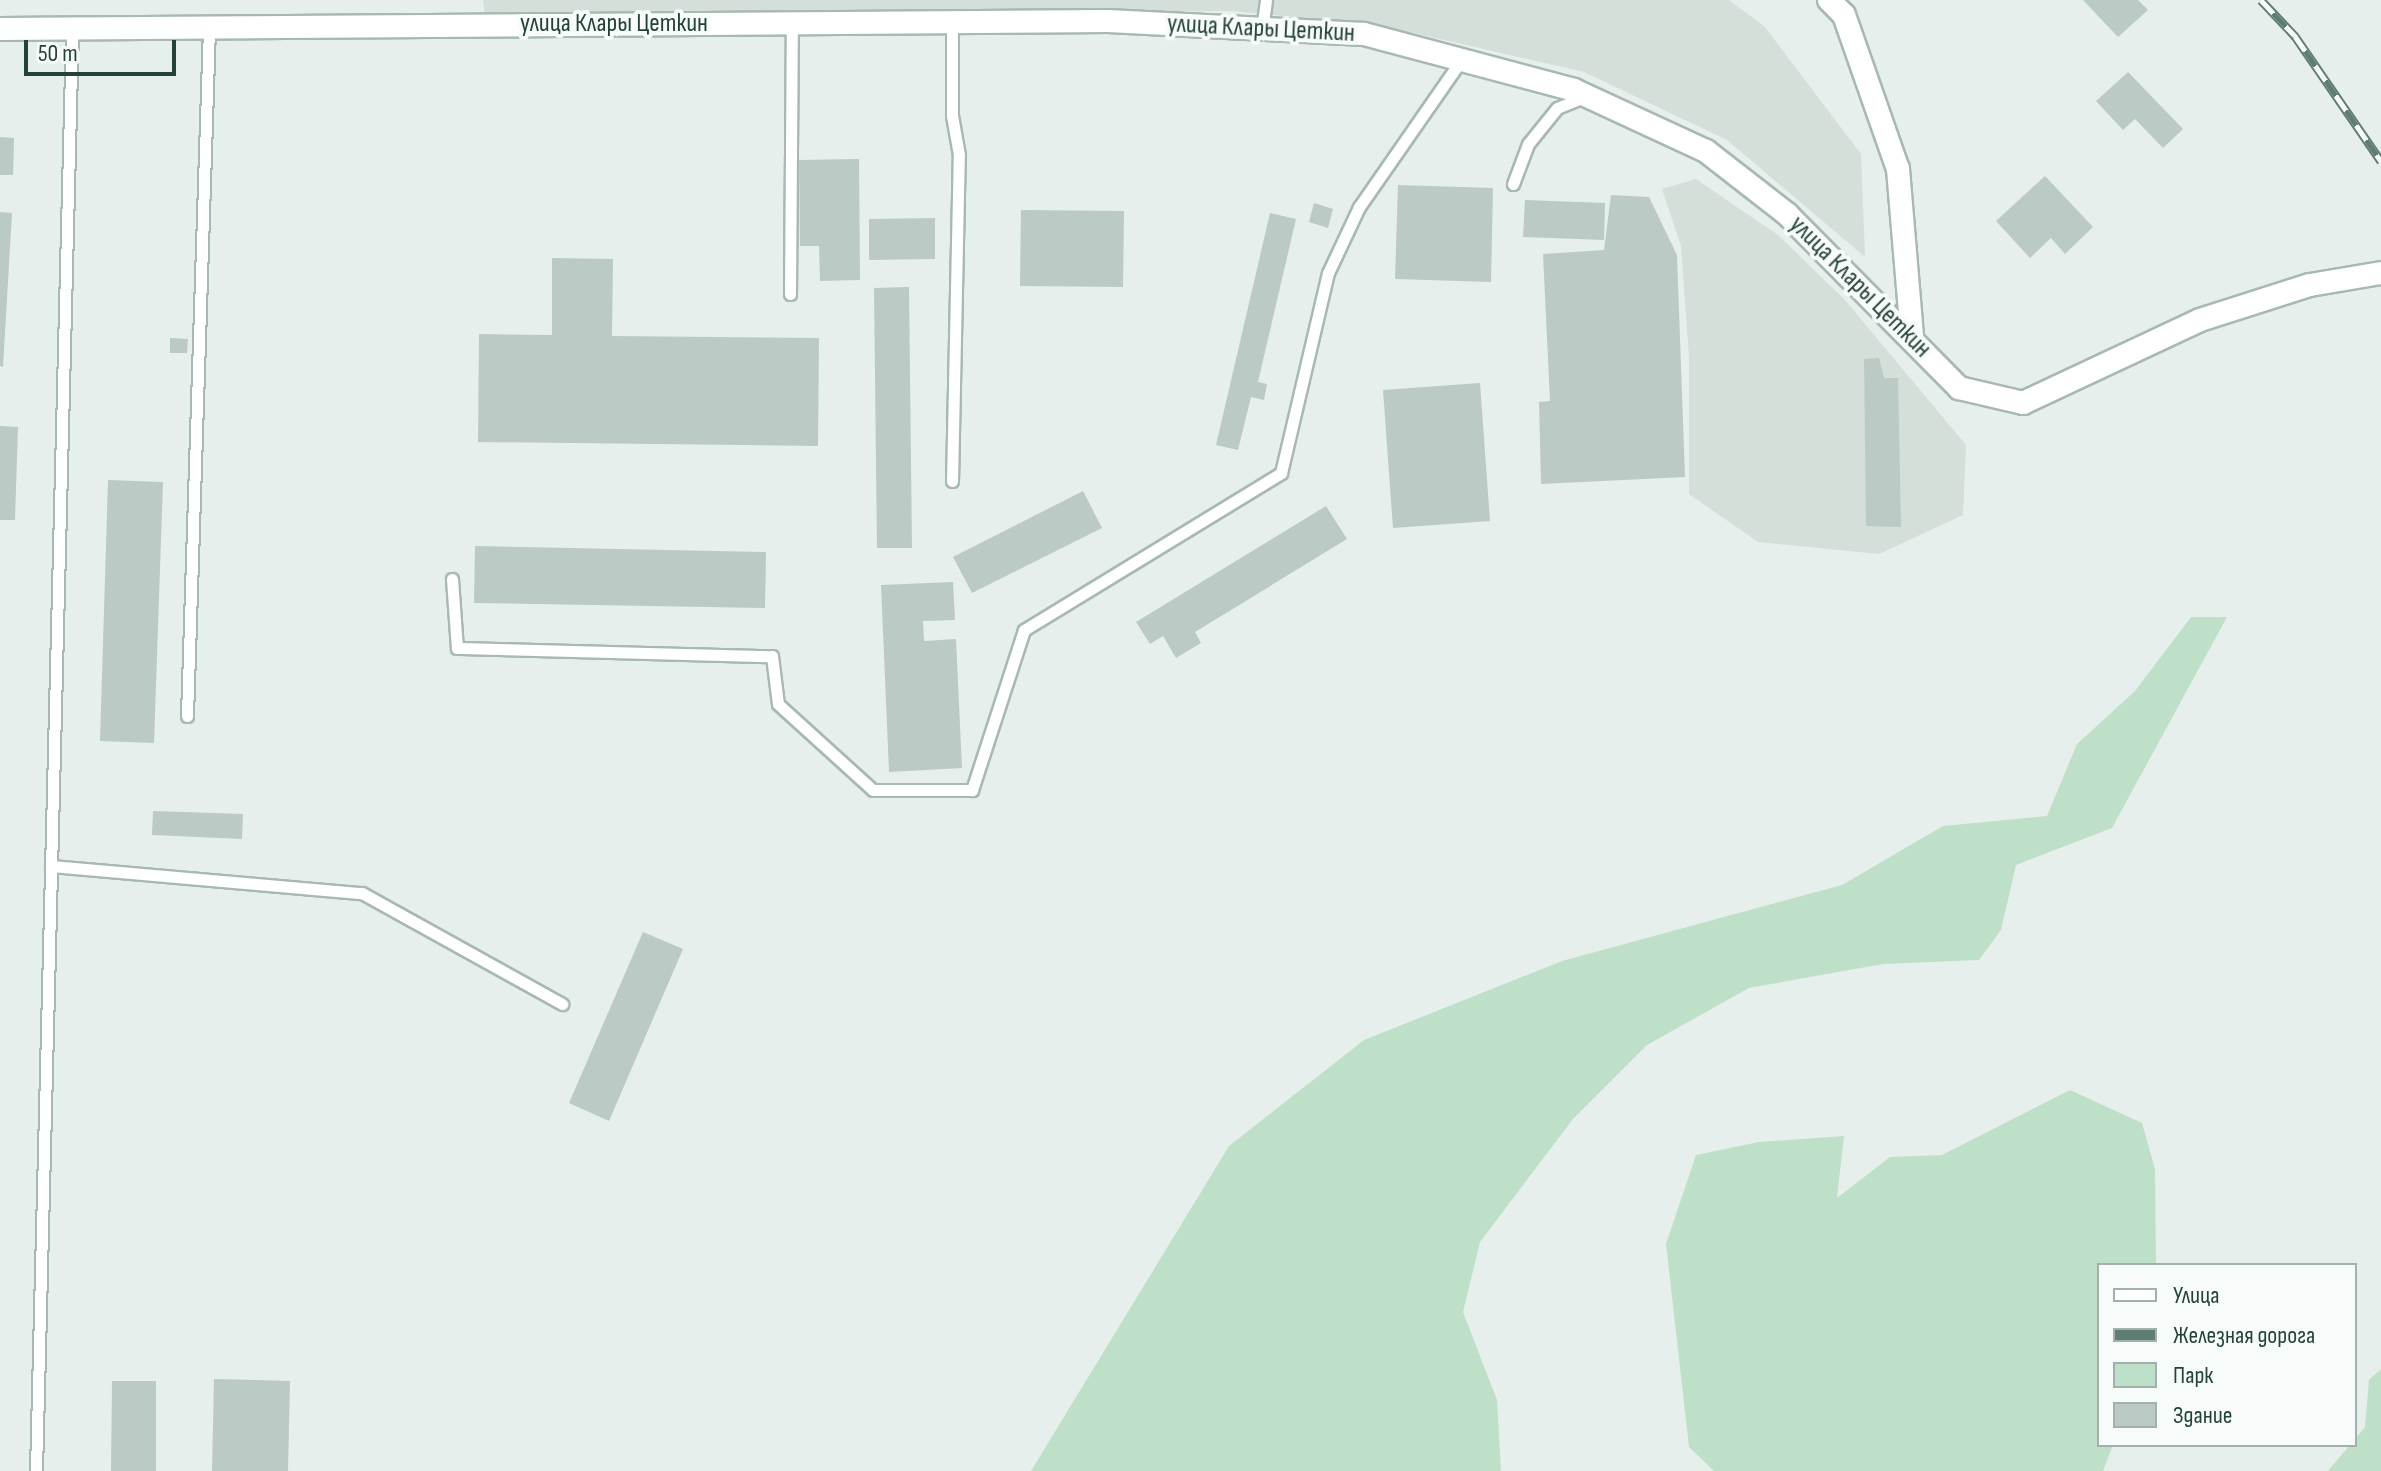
<!DOCTYPE html>
<html>
<head>
<meta charset="utf-8">
<style>
	body { margin:0 }
	#map { position:relative; width:2381px; height:1471px; overflow:hidden; background:#e6efeb; font-family:"Sofia Sans Condensed",sans-serif }
	div>[style] { position:absolute }
	.built>* { inset:0; background:#d4dfda }
	.green>* { inset:0; background:#bfe0c8 }
	.building>* { inset:0; background:#bbcac4 }
	.roads { filter:drop-shadow(2px 0 #a8b8b2) drop-shadow(-2px 0 #a8b8b2) drop-shadow(0 2px #a8b8b2) drop-shadow(0 -2px #a8b8b2) }
	.lane>* { height:11px; margin:-5.5px; padding:0 5.5px; transform-origin:5.5px; border-radius:5.5px; background:#fff }
	.street>* { height:22px; margin:-11px; padding:0 11px; transform-origin:11px; border-radius:11px; background:#fff }
	.rail>* { height:9px; margin-top:-4.5px; transform-origin:0; background:repeating-linear-gradient(90deg,#f7fbf9 0 18px,#5f7d75 0 36px); box-sizing:border-box; border-block:2px solid #5f7d75 }
	span { translate:-50% -50%; white-space:nowrap; text-align:center; line-height:1.15; -webkit-text-stroke:8px #f7fbf9; paint-order:stroke }
	.street-label { font-size:26px; color:#24423a }
	.legend { position:absolute; left:2097px; top:1263px; width:260px; height:184px; box-sizing:border-box; background:#f7fbf9; border:2px solid #a3b1ad; margin:0; padding:10px 14px; list-style:none; font-size:24px; color:#24423a }
	.legend li { display:flex; align-items:center; gap:16px; height:40px }
	.legend b { width:40px; border:2px solid #a3b1ad }
	.scale { position:absolute; left:24px; top:40px; width:152px; height:36px; box-sizing:border-box; border:4px solid #24423a; border-top:0; padding-left:10px; font-size:24px; line-height:28px; white-space:nowrap; color:#24423a; -webkit-text-stroke:6px #f7fbf9; paint-order:stroke }
</style>
</head>
<body>
<div id="map">
	<div class="built">
		<div style="clip-path:polygon(483px 0,1729px 0,1764px 26px,1861px 154px,1865px 257px,1727px 140px,1584px 72px,1388px 27px,1233px 11px,485px 15px)"></div>
		<div style="clip-path:polygon(1696px 179px,1778px 235px,1845px 300px,1966px 445px,1963px 515px,1879px 554px,1758px 542px,1689px 494px,1689px 356px,1681px 246px,1662px 189px)"></div>
	</div>
	<div class="green">
		<div style="clip-path:polygon(2191px 617px,2227px 617px,2112px 828px,2016px 865px,2001px 930px,1979px 960px,1883px 964px,1749px 988px,1647px 1045px,1573px 1119px,1480px 1242px,1463px 1312px,1497px 1400px,1501px 1471px,1031px 1471px,1229px 1146px,1364px 1040px,1562px 961px,1842px 885px,1943px 826px,2047px 816px,2077px 744px,2135px 691px)"></div>
		<div style="clip-path:polygon(2070px 1090px,2142px 1123px,2155px 1169px,2156px 1265px,2099px 1265px,2099px 1445px,2113px 1445px,2103px 1471px,1714px 1471px,1689px 1447px,1666px 1244px,1696px 1155px,1759px 1142px,1844px 1136px,1837px 1198px,1890px 1157px,1942px 1155px)"></div>
		<div style="clip-path:polygon(2381px 1369px,2381px 1471px,2328px 1471px,2365px 1427px,2369px 1380px)"></div>
	</div>
	<div class="building">
		<div style="clip-path:polygon(2083px 0,2138px 0,2148px 10px,2118px 37px)"></div>
		<div style="clip-path:polygon(2128px 72px,2183px 129px,2163px 148px,2135px 119px,2123px 130px,2096px 101px)"></div>
		<div style="clip-path:polygon(0 137px,14px 138px,13px 175px,0 175px)"></div>
		<div style="clip-path:polygon(859px 159px,860px 280px,820px 281px,819px 246px,800px 246px,799px 160px)"></div>
		<div style="clip-path:polygon(2045px 176px,2093px 227px,2065px 254px,2051px 238px,2030px 258px,1996px 221px)"></div>
		<div style="clip-path:polygon(1398px 185px,1493px 188px,1491px 282px,1395px 279px)"></div>
		<div style="clip-path:polygon(1611px 195px,1649px 197px,1677px 255px,1685px 477px,1541px 484px,1539px 402px,1550px 401px,1543px 254px,1604px 250px)"></div>
		<div style="clip-path:polygon(1525px 200px,1605px 203px,1604px 240px,1523px 237px)"></div>
		<div style="clip-path:polygon(1314px 203px,1333px 209px,1328px 228px,1309px 222px)"></div>
		<div style="clip-path:polygon(1021px 210px,1124px 211px,1123px 287px,1020px 286px)"></div>
		<div style="clip-path:polygon(0 212px,12px 213px,3px 367px,0 366px)"></div>
		<div style="clip-path:polygon(1270px 213px,1296px 219px,1258px 382px,1267px 384px,1264px 400px,1251px 397px,1238px 450px,1216px 445px)"></div>
		<div style="clip-path:polygon(935px 218px,935px 259px,869px 260px,869px 219px)"></div>
		<div style="clip-path:polygon(552px 258px,613px 259px,612px 336px,819px 338px,818px 446px,478px 442px,479px 334px,552px 335px)"></div>
		<div style="clip-path:polygon(909px 287px,912px 548px,877px 548px,874px 288px)"></div>
		<div style="clip-path:polygon(170px 338px,188px 339px,187px 353px,170px 353px)"></div>
		<div style="clip-path:polygon(1879px 358px,1884px 378px,1898px 378px,1901px 527px,1866px 526px,1864px 359px)"></div>
		<div style="clip-path:polygon(1480px 383px,1490px 521px,1393px 528px,1383px 390px)"></div>
		<div style="clip-path:polygon(0 426px,18px 427px,15px 520px,0 520px)"></div>
		<div style="clip-path:polygon(108px 480px,163px 482px,154px 743px,100px 741px)"></div>
		<div style="clip-path:polygon(1083px 491px,1102px 528px,972px 593px,953px 557px)"></div>
		<div style="clip-path:polygon(1326px 506px,1347px 539px,1195px 632px,1201px 643px,1176px 658px,1163px 636px,1150px 644px,1136px 622px)"></div>
		<div style="clip-path:polygon(475px 546px,766px 552px,765px 608px,474px 603px)"></div>
		<div style="clip-path:polygon(953px 582px,955px 620px,923px 621px,924px 641px,956px 639px,962px 768px,889px 772px,881px 585px)"></div>
		<div style="clip-path:polygon(153px 811px,243px 814px,242px 839px,152px 835px)"></div>
		<div style="clip-path:polygon(643px 932px,683px 949px,609px 1121px,569px 1103px)"></div>
		<div style="clip-path:polygon(214px 1379px,290px 1381px,288px 1471px,212px 1471px)"></div>
		<div style="clip-path:polygon(112px 1381px,156px 1381px,156px 1471px,111px 1471px)"></div>
	</div>
	<div class="roads">
		<div class="lane">
			<div style="left:1262px;top:29px;width:29px;rotate:-82deg"></div>
			<div style="left:1513px;top:184px;width:43px;rotate:-69.4deg"></div>
			<div style="left:1528px;top:144px;width:46px;rotate:-51.1deg"></div>
			<div style="left:1557px;top:108px;width:32px;rotate:-22deg"></div>
			<div style="left:790px;top:294px;width:271px;rotate:-89.6deg"></div>
			<div style="left:952px;top:481px;width:326px;rotate:-88.8deg"></div>
			<div style="left:959px;top:155px;width:40px;rotate:-100deg"></div>
			<div style="left:952px;top:116px;width:94px;rotate:-90deg"></div>
			<div style="left:452px;top:579px;width:69px;rotate:85.9deg"></div>
			<div style="left:457px;top:648px;width:315px;rotate:1.5deg"></div>
			<div style="left:772px;top:656px;width:48px;rotate:82.9deg"></div>
			<div style="left:778px;top:704px;width:128px;rotate:42.2deg"></div>
			<div style="left:873px;top:790px;width:99px"></div>
			<div style="left:972px;top:790px;width:168px;rotate:-72deg"></div>
			<div style="left:1024px;top:630px;width:301px;rotate:-31.4deg"></div>
			<div style="left:1281px;top:473px;width:205px;rotate:-76.8deg"></div>
			<div style="left:1328px;top:273px;width:73px;rotate:-64.8deg"></div>
			<div style="left:1359px;top:207px;width:179px;rotate:-55.2deg"></div>
			<div style="left:187px;top:716px;width:689px;rotate:-88.17deg"></div>
			<div style="left:51px;top:866px;width:312px;rotate:5deg"></div>
			<div style="left:362px;top:893px;width:229px;rotate:29deg"></div>
			<div style="left:36px;top:1471px;width:1443px;rotate:-88.57deg"></div>
		</div>
		<div class="street">
			<div style="left:1829px;top:0;width:21px;rotate:45deg"></div>
			<div style="left:1844px;top:15px;width:163px;rotate:70.7deg"></div>
			<div style="left:1898px;top:169px;width:169px;rotate:85.2deg"></div>
			<div style="left:0;top:29px;width:1108px;rotate:-0.41deg"></div>
			<div style="left:1108px;top:21px;width:256px;rotate:2.9deg"></div>
			<div style="left:1364px;top:34px;width:217px;rotate:14.9deg"></div>
			<div style="left:1574px;top:90px;width:145px;rotate:24.8deg"></div>
			<div style="left:1706px;top:151px;width:103px;rotate:37.9deg"></div>
			<div style="left:1787px;top:214px;width:245px;rotate:45.3deg"></div>
			<div style="left:1959px;top:388px;width:66px;rotate:13.2deg"></div>
			<div style="left:2023px;top:403px;width:195px;rotate:-25.1deg"></div>
			<div style="left:2200px;top:320px;width:115px;rotate:-17.7deg"></div>
			<div style="left:2310px;top:285px;width:72px;rotate:-9.6deg"></div>
		</div>
	</div>
	<div class="rail">
		<div style="left:2261px;top:0;width:50px;rotate:46.6deg"></div>
		<div style="left:2295px;top:36px;width:152px;rotate:55.5deg"></div>
	</div>
	<div class="street-label">
		<span style="left:614px;top:24px">улица Клары Цеткин</span>
		<span style="left:1261px;top:29px;rotate:3deg">улица Клары Цеткин</span>
		<span style="left:1860px;top:287px;rotate:45deg">улица Клары Цеткин</span>
	</div>
	<ul class="legend">
	<li><b style="height:10px;background:#fff"></b>Улица</li>
	<li><b style="height:10px;background:#5f7d75"></b>Железная дорога</li>
	<li><b style="height:22px;background:#bfe0c8"></b>Парк</li>
	<li><b style="height:22px;background:#bbcac4"></b>Здание</li>
	</ul>
	<div class="scale">50 m</div>
</div>
</body>
</html>
